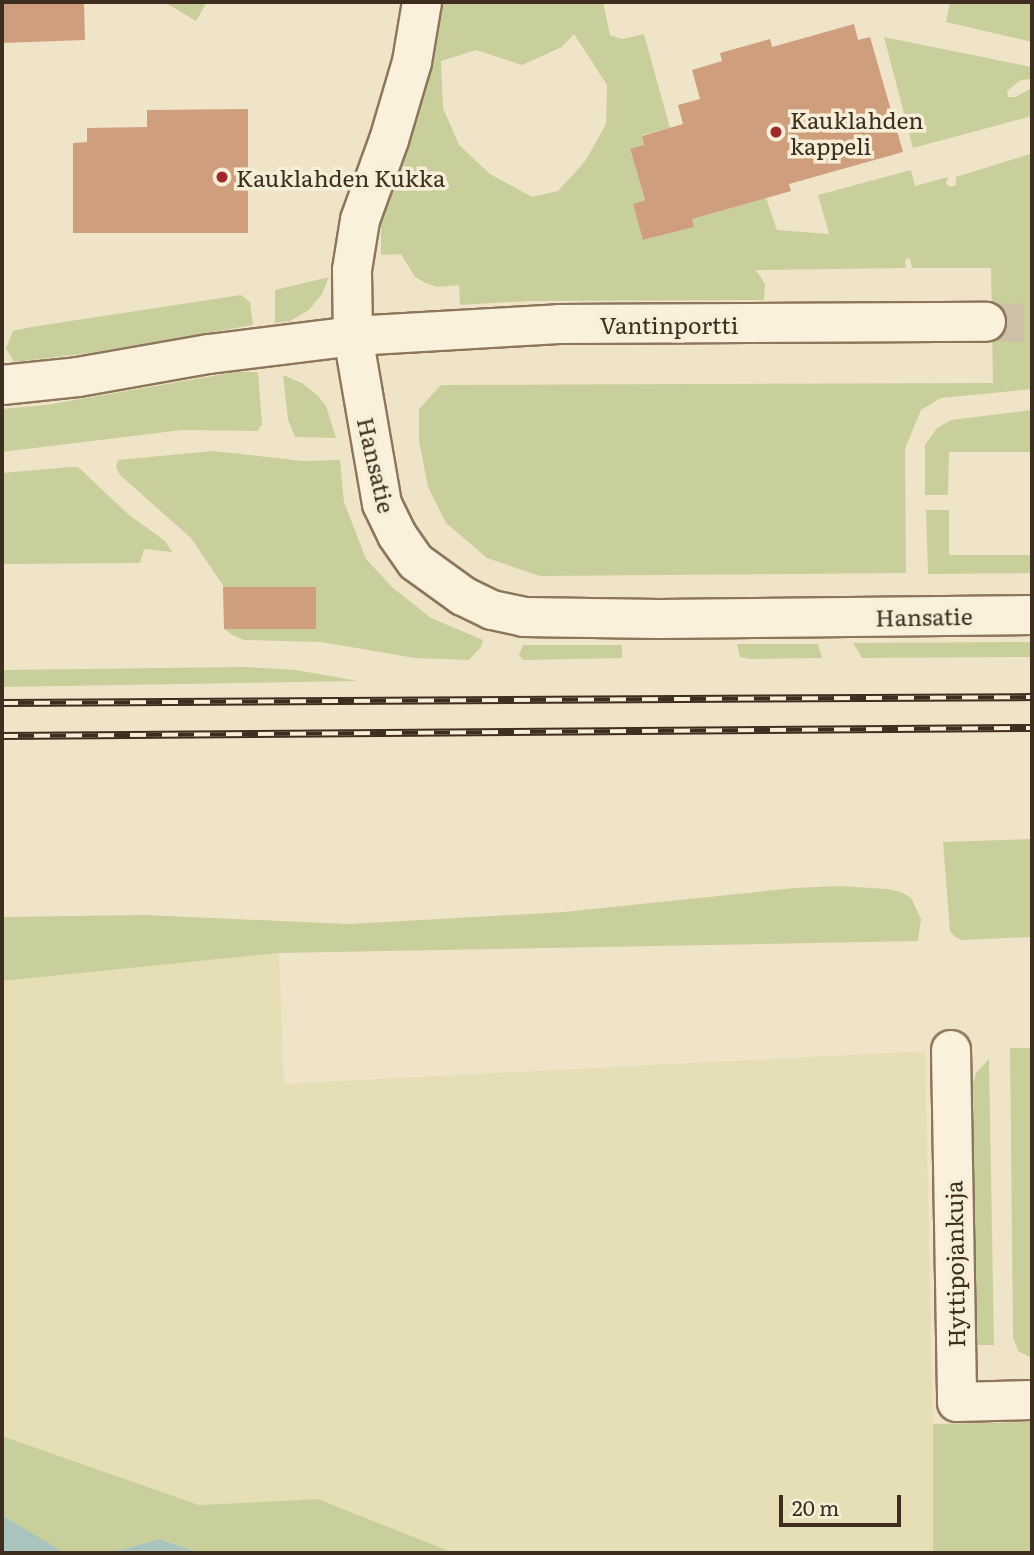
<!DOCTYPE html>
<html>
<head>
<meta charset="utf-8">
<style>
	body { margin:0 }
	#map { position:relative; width:1034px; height:1555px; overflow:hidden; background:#f0e4c8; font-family:Literata,serif }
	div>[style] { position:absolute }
	.farmland>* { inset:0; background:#e6deb5 }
	.green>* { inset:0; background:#c9cf9b }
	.water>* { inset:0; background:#a9c4bc }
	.building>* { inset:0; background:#cf9f7d }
	.tertiary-tunnel>* { height:38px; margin-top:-19px; transform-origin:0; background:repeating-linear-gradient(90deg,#ccc0a6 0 38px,transparent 0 57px) }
	.roads { filter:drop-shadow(2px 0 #8d765c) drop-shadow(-2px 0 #8d765c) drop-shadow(0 2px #8d765c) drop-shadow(0 -2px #8d765c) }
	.minor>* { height:38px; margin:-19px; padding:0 19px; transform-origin:19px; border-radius:19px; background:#faf1dc }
	.tertiary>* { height:38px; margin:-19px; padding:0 19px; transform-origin:19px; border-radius:19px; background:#faf1dc }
	.secondary>* { height:38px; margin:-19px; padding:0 19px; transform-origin:19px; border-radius:19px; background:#faf1dc }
	.rail>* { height:8px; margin-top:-4px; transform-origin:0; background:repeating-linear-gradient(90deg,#f7eed8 0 16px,#3d2e20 0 32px); box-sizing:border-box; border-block:2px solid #3d2e20 }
	.dots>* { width:19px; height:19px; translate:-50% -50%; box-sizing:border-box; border:4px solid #f7eed8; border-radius:50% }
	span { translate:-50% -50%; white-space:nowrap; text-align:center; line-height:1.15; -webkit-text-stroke:7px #f7eed8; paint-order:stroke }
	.poi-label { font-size:23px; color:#3d2e20 }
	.left { translate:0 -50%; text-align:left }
	.street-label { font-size:23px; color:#3d2e20 }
	.frame { position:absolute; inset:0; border:4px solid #3d2e20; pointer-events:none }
	.scale { position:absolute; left:779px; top:1495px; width:122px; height:32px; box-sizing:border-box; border:4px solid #3d2e20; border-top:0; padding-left:9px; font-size:21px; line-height:24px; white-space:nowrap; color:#3d2e20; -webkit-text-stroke:5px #f7eed8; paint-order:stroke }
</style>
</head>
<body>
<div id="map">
	<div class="farmland">
		<div style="clip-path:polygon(279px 953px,284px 1084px,925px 1051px,933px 1424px,933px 1553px,454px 1553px,318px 1499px,199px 1505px,2px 1436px,2px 981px)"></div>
	</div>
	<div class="green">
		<div style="clip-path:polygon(164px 2px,207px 2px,196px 21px)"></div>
		<div style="clip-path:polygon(evenodd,441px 2px,603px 2px,610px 35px,622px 39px,644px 34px,670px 128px,642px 135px,644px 145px,630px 150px,645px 200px,633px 204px,644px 240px,693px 227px,692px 219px,766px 198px,777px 230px,829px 234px,818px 195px,911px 170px,915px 186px,948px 177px,946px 184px,951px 187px,956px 185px,956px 177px,1030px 154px,1032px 149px,1032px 389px,941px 398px,921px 410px,905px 449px,906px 573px,540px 576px,487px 558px,446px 523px,428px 487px,419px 441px,419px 409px,441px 385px,993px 383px,991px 268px,912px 268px,910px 258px,905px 260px,906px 268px,756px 270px,765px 284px,764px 300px,529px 301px,460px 305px,459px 285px,437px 287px,426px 283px,415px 277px,401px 254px,381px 255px,381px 209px,429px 64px,441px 2px,574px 34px,607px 85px,606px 124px,586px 160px,558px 191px,532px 197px,490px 174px,459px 145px,443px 108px,441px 61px,476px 50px,522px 65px,562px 47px,574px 34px)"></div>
		<div style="clip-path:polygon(950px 2px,1032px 2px,1032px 42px,946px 22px)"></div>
		<div style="clip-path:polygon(884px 37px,1032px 67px,1032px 85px,1030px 79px,1021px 80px,1007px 91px,1008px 97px,1015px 97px,1032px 88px,1032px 116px,913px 148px)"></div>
		<div style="clip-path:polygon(329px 277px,322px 294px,309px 310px,290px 321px,275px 323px,275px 290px)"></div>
		<div style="clip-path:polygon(241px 295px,250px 302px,253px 325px,90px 353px,14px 362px,6px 348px,13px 331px,31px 327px)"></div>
		<div style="clip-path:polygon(236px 372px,258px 372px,262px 424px,258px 431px,182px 430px,2px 452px,2px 409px,46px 405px)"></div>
		<div style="clip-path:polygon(283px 375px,302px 383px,318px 396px,326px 406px,336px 438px,295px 437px,288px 420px)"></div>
		<div style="clip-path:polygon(1032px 410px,1032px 452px,949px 452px,948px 495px,925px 495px,925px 445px,937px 428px,951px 420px)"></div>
		<div style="clip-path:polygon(213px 451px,303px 461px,340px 460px,344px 502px,366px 559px,393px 588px,431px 618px,483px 640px,481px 647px,469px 660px,415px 658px,321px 642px,244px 640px,232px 635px,224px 629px,316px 629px,316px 587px,224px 587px,191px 538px,120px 475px,116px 467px,118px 460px)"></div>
		<div style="clip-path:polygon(70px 467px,78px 467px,128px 514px,165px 541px,172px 552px,144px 549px,140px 563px,2px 564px,2px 473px)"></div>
		<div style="clip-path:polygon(926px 510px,949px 510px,949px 555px,1032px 555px,1032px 573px,928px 574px)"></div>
		<div style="clip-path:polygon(1032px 642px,1032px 657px,862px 658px,853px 643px)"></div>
		<div style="clip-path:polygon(737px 644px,818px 644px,822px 658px,751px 659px,740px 657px)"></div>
		<div style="clip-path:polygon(523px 645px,622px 645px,622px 658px,523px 660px,519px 655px)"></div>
		<div style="clip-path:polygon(246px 667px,296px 670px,358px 681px,2px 687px,2px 670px)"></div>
		<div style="clip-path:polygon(1032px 839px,1032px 937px,962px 940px,955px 937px,950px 931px,943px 842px)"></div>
		<div style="clip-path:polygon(841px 886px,887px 889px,901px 892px,911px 898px,921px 919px,918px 941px,279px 953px,2px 981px,2px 917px,146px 915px,349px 924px,564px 912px,794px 888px)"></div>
		<div style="clip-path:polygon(1010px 1048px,1032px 1048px,1032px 1358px,1018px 1351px,1013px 1337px)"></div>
		<div style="clip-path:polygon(989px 1059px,994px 1345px,976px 1345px,973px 1083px,976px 1073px)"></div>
		<div style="clip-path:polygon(1032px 1422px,1032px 1553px,933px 1553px,933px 1424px)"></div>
		<div style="clip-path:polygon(2px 1436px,199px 1505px,318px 1499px,454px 1553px,201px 1553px,159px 1539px,109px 1553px,63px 1553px,2px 1515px)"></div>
	</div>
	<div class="water">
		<div style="clip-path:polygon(2px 1515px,63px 1552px,69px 1553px,2px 1553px)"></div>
		<div style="clip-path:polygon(159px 1539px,201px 1553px,109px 1553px)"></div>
	</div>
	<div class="building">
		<div style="clip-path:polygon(2px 2px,84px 2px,85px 40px,2px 43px)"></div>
		<div style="clip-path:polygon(854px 24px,858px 40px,870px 37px,903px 152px,789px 184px,791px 191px,692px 219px,694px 227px,643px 240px,633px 204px,645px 200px,630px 149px,644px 145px,642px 136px,683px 124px,678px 105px,700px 99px,692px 70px,722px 61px,720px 53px,770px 39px,772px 47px)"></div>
		<div style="clip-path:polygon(248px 109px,248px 233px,73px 233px,73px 143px,87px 142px,87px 128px,147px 127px,147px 110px)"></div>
		<div style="clip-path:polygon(223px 587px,316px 587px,316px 629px,224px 629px)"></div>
	</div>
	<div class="tertiary-tunnel">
		<div style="left:986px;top:322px;width:46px;rotate:1.2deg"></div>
	</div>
	<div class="roads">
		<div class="minor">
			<div style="left:353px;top:336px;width:66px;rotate:-90.9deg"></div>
			<div style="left:352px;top:270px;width:51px;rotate:-80.9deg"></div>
			<div style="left:360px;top:220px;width:85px;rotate:-70.1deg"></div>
			<div style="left:389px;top:140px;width:81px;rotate:-73.6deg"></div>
			<div style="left:412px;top:62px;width:61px;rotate:-80.5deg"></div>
			<div style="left:951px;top:1050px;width:352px;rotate:89deg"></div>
			<div style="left:957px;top:1402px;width:75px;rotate:-1.5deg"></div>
		</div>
		<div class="tertiary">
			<div style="left:353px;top:336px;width:206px;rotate:-3.3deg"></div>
			<div style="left:559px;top:324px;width:427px;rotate:-0.3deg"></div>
		</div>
		<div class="secondary">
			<div style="left:2px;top:385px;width:76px;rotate:-6deg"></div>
			<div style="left:78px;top:377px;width:133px;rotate:-10deg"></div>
			<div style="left:209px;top:354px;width:145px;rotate:-7.1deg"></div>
			<div style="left:353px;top:336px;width:170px;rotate:80.2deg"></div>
			<div style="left:382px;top:504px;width:34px;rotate:64deg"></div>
			<div style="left:397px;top:535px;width:33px;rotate:55deg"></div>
			<div style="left:416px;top:562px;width:58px;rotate:35.9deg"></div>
			<div style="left:463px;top:596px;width:32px;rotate:26deg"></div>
			<div style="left:492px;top:610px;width:33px;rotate:12deg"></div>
			<div style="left:524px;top:617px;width:135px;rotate:0.8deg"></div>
			<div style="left:659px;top:619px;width:373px;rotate:-0.6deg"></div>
		</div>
	</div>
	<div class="rail">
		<div style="left:2px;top:703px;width:1030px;rotate:-0.33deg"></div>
		<div style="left:2px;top:736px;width:1030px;rotate:-0.45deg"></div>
	</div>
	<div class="dots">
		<div style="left:776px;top:132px;background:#9e2a2b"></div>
		<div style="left:222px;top:177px;background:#9e2a2b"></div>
	</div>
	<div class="poi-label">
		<span class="left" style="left:790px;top:132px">Kauklahden<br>kappeli</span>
		<span class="left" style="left:236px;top:177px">Kauklahden Kukka</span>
	</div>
	<div class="street-label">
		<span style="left:669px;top:324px">Vantinportti</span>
		<span style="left:377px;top:465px;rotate:77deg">Hansatie</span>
		<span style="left:924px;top:616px;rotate:-1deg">Hansatie</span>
		<span style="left:954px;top:1264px;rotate:-91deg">Hyttipojankuja</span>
	</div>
	<div class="frame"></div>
	<div class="scale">20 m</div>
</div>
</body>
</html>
